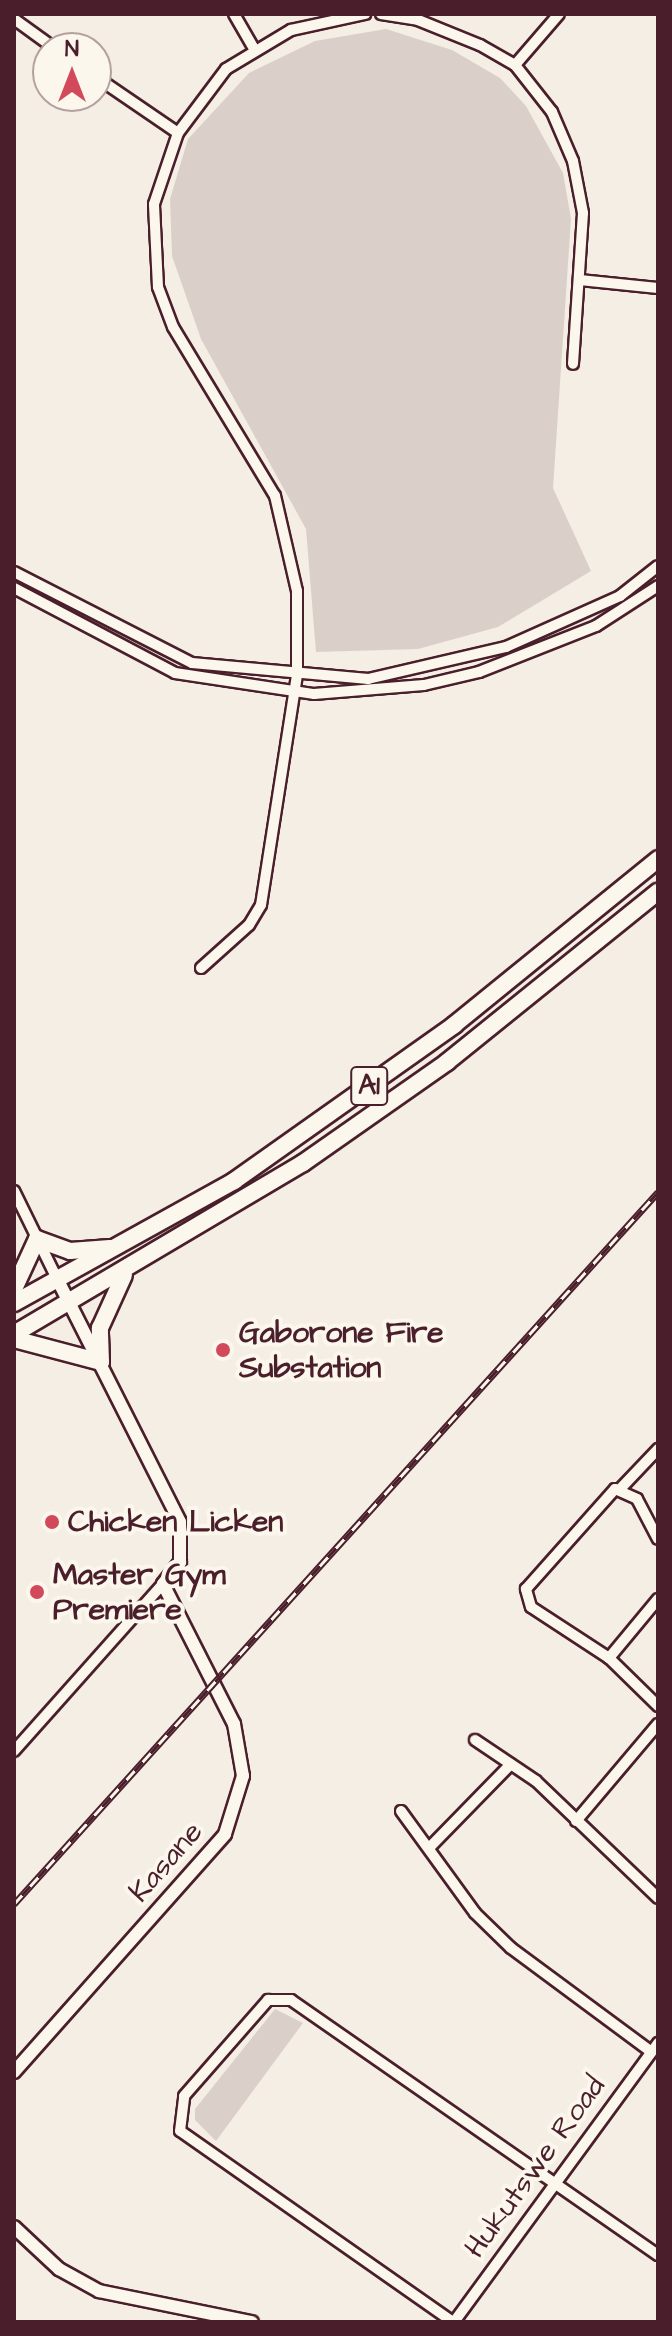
<!DOCTYPE html>
<html>
<head>
<meta charset="utf-8">
<style>
	body { margin:0 }
	#map { position:relative; width:672px; height:2336px; overflow:hidden; background:#f4eee4; font-family:"Architects Daughter",sans-serif }
	div>[style] { position:absolute }
	.green>* { inset:0; background:#dbd0c9 }
	.roads { filter:drop-shadow(2px 0 #4a1f2b) drop-shadow(-2px 0 #4a1f2b) drop-shadow(0 2px #4a1f2b) drop-shadow(0 -2px #4a1f2b) }
	.minor>* { height:10px; margin:-5px; padding:0 5px; transform-origin:5px; border-radius:5px; background:#fbf7ec }
	.tertiary>* { height:12px; margin:-6px; padding:0 6px; transform-origin:6px; border-radius:6px; background:#fbf7ec }
	.trunk>* { height:16px; margin:-8px; padding:0 8px; transform-origin:8px; border-radius:8px; background:#fbf7ec }
	.rail>* { height:7px; margin-top:-3.5px; transform-origin:0; background:repeating-linear-gradient(90deg,#fbf7ec 0 12px,#4a1f2b 0 24px); box-sizing:border-box; border-block:2px solid #4a1f2b }
	.dots>* { width:22px; height:22px; translate:-50% -50%; box-sizing:border-box; border:4px solid #fbf7ec; border-radius:50% }
	span { translate:-50% -50%; white-space:nowrap; text-align:center; line-height:1.15; -webkit-text-stroke:8px #fbf7ec; paint-order:stroke }
	.shield-label span { padding:2px 6px; background:#fbf7ec; border:2px solid; border-radius:6px; -webkit-text-stroke-width:0 }
	.shield-label { font-size:28px; color:#4a1f2b; font-weight:700 }
	.poi-label { font-size:30px; color:#4a1f2b; font-weight:700 }
	.left { translate:0 -50%; text-align:left }
	.street-label { font-size:30px; color:#4a1f2b }
	.frame { position:absolute; inset:0; border:16px solid #4a1f2b; pointer-events:none }
	.north { position:absolute; left:32px; top:32px; width:80px; height:80px; box-sizing:border-box; background:#fbf7ec; border:2px solid #b4a19f; border-radius:50%; rotate:0deg; font-size:22px; font-weight:700; line-height:32px; text-align:center; color:#4a1f2b }
	.north::after { content:''; display:block; margin:auto; width:28px; height:36px; background:#d1495b; clip-path:polygon(50% 0,100% 100%,50% 72%,0 100%) }
</style>
</head>
<body>
<div id="map">
	<div class="green">
		<div style="clip-path:polygon(386px 29px,452px 50px,500px 78px,526px 106px,563px 173px,571px 219px,553px 488px,591px 571px,498px 627px,418px 649px,316px 652px,306px 529px,201px 339px,172px 256px,170px 199px,188px 139px,249px 73px,315px 41px)"></div>
		<div style="clip-path:polygon(275px 2009px,303px 2023px,216px 2141px,195px 2120px,195px 2109px)"></div>
	</div>
	<div class="roads">
		<div class="minor">
			<div style="left:234px;top:14px;width:38px;rotate:60deg"></div>
			<div style="left:381px;top:14px;width:37px;rotate:9deg"></div>
			<div style="left:418px;top:20px;width:67px;rotate:22deg"></div>
			<div style="left:480px;top:45px;width:40px;rotate:29.7deg"></div>
			<div style="left:515px;top:65px;width:60px;rotate:51.8deg"></div>
			<div style="left:552px;top:112px;width:53px;rotate:66.8deg"></div>
			<div style="left:573px;top:161px;width:53px;rotate:79.1deg"></div>
			<div style="left:583px;top:213px;width:151px;rotate:93.8deg"></div>
			<div style="left:14px;top:19px;width:49px;rotate:35.9deg"></div>
			<div style="left:515px;top:65px;width:67px;rotate:-49.2deg"></div>
			<div style="left:96px;top:77px;width:99px;rotate:34.3deg"></div>
			<div style="left:580px;top:280px;width:78px;rotate:5.9deg"></div>
			<div style="left:14px;top:572px;width:200px;rotate:27.1deg"></div>
			<div style="left:192px;top:663px;width:177px;rotate:5.2deg"></div>
			<div style="left:368px;top:679px;width:142px;rotate:-13.1deg"></div>
			<div style="left:506px;top:647px;width:125px;rotate:-24.1deg"></div>
			<div style="left:620px;top:596px;width:48px;rotate:-38.3deg"></div>
			<div style="left:14px;top:588px;width:182px;rotate:27.8deg"></div>
			<div style="left:175px;top:673px;width:141px;rotate:8.6deg"></div>
			<div style="left:314px;top:694px;width:110px;rotate:-4.7deg"></div>
			<div style="left:424px;top:685px;width:57px;rotate:-13.3deg"></div>
			<div style="left:479px;top:672px;width:126px;rotate:-21.5deg"></div>
			<div style="left:596px;top:626px;width:74px;rotate:-32.8deg"></div>
			<div style="left:201px;top:968px;width:64px;rotate:-41.9deg"></div>
			<div style="left:249px;top:925px;width:23px;rotate:-59deg"></div>
			<div style="left:261px;top:905px;width:233px;rotate:-81.1deg"></div>
			<div style="left:297px;top:675px;width:84px;rotate:-90deg"></div>
			<div style="left:297px;top:591px;width:98px;rotate:-103deg"></div>
			<div style="left:275px;top:496px;width:197px;rotate:-121.1deg"></div>
			<div style="left:173px;top:327px;width:43px;rotate:-110.6deg"></div>
			<div style="left:158px;top:287px;width:83px;rotate:-92.8deg"></div>
			<div style="left:154px;top:204px;width:75px;rotate:-71.3deg"></div>
			<div style="left:178px;top:133px;width:80px;rotate:-53.1deg"></div>
			<div style="left:226px;top:69px;width:76px;rotate:-31deg"></div>
			<div style="left:291px;top:30px;width:76px;rotate:-12.2deg"></div>
			<div style="left:14px;top:1191px;width:100px;rotate:63.9deg"></div>
			<div style="left:621px;top:1488px;width:54px;rotate:-46.5deg"></div>
			<div style="left:658px;top:1599px;width:77px;rotate:129.7deg"></div>
			<div style="left:609px;top:1658px;width:69px;rotate:44.4deg"></div>
			<div style="left:609px;top:1658px;width:93px;rotate:-146.8deg"></div>
			<div style="left:531px;top:1607px;width:19px;rotate:-106deg"></div>
			<div style="left:526px;top:1589px;width:134px;rotate:-48.3deg"></div>
			<div style="left:615px;top:1489px;width:24px;rotate:24deg"></div>
			<div style="left:637px;top:1499px;width:45px;rotate:62.3deg"></div>
			<div style="left:475px;top:1740px;width:73px;rotate:33.9deg"></div>
			<div style="left:536px;top:1781px;width:169px;rotate:43.8deg"></div>
			<div style="left:14px;top:1751px;width:224px;rotate:-48.3deg"></div>
			<div style="left:401px;top:1811px;width:126px;rotate:54deg"></div>
			<div style="left:475px;top:1913px;width:50px;rotate:44.2deg"></div>
			<div style="left:511px;top:1948px;width:173px;rotate:36.5deg"></div>
			<div style="left:576px;top:1821px;width:127px;rotate:-49.8deg"></div>
			<div style="left:429px;top:1848px;width:117px;rotate:-45.7deg"></div>
			<div style="left:453px;top:2322px;width:333px;rotate:-145deg"></div>
			<div style="left:180px;top:2131px;width:35px;rotate:-83deg"></div>
			<div style="left:184px;top:2096px;width:128px;rotate:-48.8deg"></div>
			<div style="left:268px;top:2000px;width:23px"></div>
			<div style="left:291px;top:2000px;width:447px;rotate:34.8deg"></div>
			<div style="left:454px;top:2322px;width:346px;rotate:-53.8deg"></div>
		</div>
		<div class="tertiary">
			<div style="left:14px;top:2072px;width:318px;rotate:-48.4deg"></div>
			<div style="left:225px;top:1834px;width:61px;rotate:-72.8deg"></div>
			<div style="left:243px;top:1776px;width:53px;rotate:-99.8deg"></div>
			<div style="left:234px;top:1724px;width:157px;rotate:-116.9deg"></div>
			<div style="left:163px;top:1584px;width:28px;rotate:-52deg"></div>
			<div style="left:180px;top:1562px;width:40px;rotate:-90deg"></div>
			<div style="left:180px;top:1522px;width:270px;rotate:-116.8deg"></div>
			<div style="left:14px;top:2227px;width:62px;rotate:43deg"></div>
			<div style="left:59px;top:2269px;width:46px;rotate:28.8deg"></div>
			<div style="left:99px;top:2291px;width:156px;rotate:11.5deg"></div>
		</div>
		<div class="trunk">
			<div style="left:14px;top:1289px;width:55px;rotate:-65.3deg"></div>
			<div style="left:37px;top:1239px;width:35px;rotate:20deg"></div>
			<div style="left:70px;top:1251px;width:40px;rotate:-4.3deg"></div>
			<div style="left:14px;top:1303px;width:252px;rotate:-29deg"></div>
			<div style="left:234px;top:1181px;width:270px;rotate:-35.3deg"></div>
			<div style="left:454px;top:1025px;width:263px;rotate:-39.1deg"></div>
			<div style="left:14px;top:1334px;width:336px;rotate:-30.6deg"></div>
			<div style="left:303px;top:1163px;width:176px;rotate:-35deg"></div>
			<div style="left:447px;top:1062px;width:271px;rotate:-38.9deg"></div>
			<div style="left:14px;top:1339px;width:90px;rotate:14.8deg"></div>
			<div style="left:101px;top:1362px;width:34px;rotate:-92deg"></div>
			<div style="left:100px;top:1328px;width:58px;rotate:-65.6deg"></div>
		</div>
	</div>
	<div class="rail">
		<div style="left:14px;top:1904px;width:960px;rotate:-47.87deg"></div>
	</div>
	<div class="dots">
		<div style="left:223px;top:1350px;background:#d1495b"></div>
		<div style="left:52px;top:1522px;background:#d1495b"></div>
		<div style="left:37px;top:1592px;background:#d1495b"></div>
	</div>
	<div class="shield-label">
		<span style="left:369px;top:1086px">A1</span>
	</div>
	<div class="poi-label">
		<span class="left" style="left:239px;top:1350px">Gaborone Fire<br>Substation</span>
		<span class="left" style="left:68px;top:1522px">Chicken Licken</span>
		<span class="left" style="left:53px;top:1592px">Master Gym<br>Premiere</span>
	</div>
	<div class="street-label">
		<span style="left:166px;top:1862px;rotate:-49deg">Kasane</span>
		<span style="left:535px;top:2167px;rotate:-54deg">Hukutswe Road</span>
	</div>
	<div class="frame"></div>
	<div class="north">N</div>
</div>
</body>
</html>
